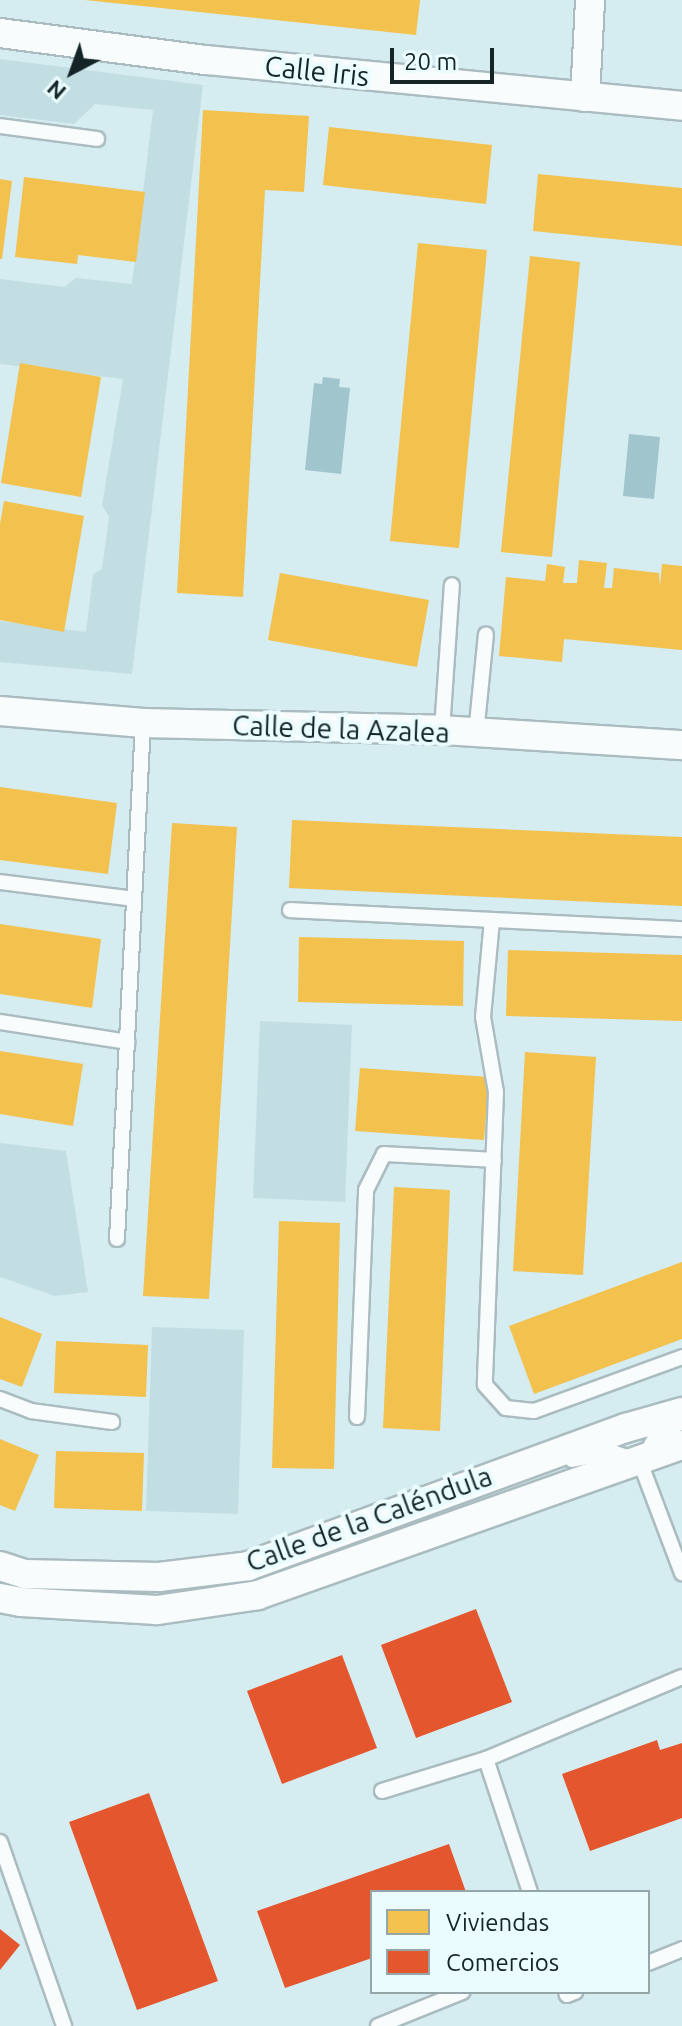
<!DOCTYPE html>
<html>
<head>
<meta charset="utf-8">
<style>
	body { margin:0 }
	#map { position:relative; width:682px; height:2026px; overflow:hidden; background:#d5ecf1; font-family:Ubuntu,sans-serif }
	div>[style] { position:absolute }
	.green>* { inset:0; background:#c3dee3 }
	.water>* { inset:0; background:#a0c5cc }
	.homes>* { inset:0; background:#f2c14e }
	.shops>* { inset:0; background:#e4572e }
	.roads { filter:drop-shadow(2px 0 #aabcc0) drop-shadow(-2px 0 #aabcc0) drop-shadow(0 2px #aabcc0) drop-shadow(0 -2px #aabcc0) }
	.service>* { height:14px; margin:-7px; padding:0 7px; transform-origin:7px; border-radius:7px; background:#f9fcfd }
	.minor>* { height:28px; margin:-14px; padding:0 14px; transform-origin:14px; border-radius:14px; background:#f9fcfd }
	span { translate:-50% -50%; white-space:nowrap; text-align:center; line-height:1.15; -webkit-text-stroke:8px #ebfcff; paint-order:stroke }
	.street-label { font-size:28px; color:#142427 }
	.legend { position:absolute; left:370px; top:1890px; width:280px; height:104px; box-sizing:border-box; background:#ebfcff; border:2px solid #95a6a9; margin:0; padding:10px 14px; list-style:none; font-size:24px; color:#142427 }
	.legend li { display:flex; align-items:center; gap:16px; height:40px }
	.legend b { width:40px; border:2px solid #95a6a9 }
	.north { position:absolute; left:32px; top:32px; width:80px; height:80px; -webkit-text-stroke:6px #ebfcff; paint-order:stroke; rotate:221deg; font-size:22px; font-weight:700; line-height:32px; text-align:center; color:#142427 }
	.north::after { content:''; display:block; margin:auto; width:28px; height:36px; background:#142427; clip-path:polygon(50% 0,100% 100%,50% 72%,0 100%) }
	.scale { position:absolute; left:390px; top:48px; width:104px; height:36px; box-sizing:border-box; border:4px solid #142427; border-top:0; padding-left:10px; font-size:24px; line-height:28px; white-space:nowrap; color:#142427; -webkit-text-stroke:6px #ebfcff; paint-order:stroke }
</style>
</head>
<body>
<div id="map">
	<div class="green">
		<div style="clip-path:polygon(0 59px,203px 85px,132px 674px,0 662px,0 621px,86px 632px,93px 574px,102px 569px,109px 517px,102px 505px,123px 379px,0 364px,0 279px,64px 287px,76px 278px,132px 284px,153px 110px,95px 104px,74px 124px,0 115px)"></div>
		<div style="clip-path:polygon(260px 1021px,352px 1025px,345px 1202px,253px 1198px)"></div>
		<div style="clip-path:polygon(0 1143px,66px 1151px,88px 1292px,55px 1296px,0 1277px)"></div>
		<div style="clip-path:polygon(152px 1327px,244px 1330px,238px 1514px,146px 1511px)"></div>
	</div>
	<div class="water">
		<div style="clip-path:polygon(323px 377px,340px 379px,339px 387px,350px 388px,341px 474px,305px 470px,314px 383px,322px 384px)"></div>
		<div style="clip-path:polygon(629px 434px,660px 437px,654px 499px,623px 496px)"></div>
	</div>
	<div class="homes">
		<div style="clip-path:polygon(85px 0,420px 0,416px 35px)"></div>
		<div style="clip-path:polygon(203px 110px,309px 116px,304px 192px,265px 190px,243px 597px,177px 593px)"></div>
		<div style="clip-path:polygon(329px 127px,492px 145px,486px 204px,323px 185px)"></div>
		<div style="clip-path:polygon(538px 174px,682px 188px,682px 246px,533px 231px)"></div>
		<div style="clip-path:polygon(24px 177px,145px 192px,136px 262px,78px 255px,77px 264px,15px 257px)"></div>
		<div style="clip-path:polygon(0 179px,12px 181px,2px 259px,0 259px)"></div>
		<div style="clip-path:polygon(418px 243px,487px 250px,459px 548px,390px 541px)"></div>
		<div style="clip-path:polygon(530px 256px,580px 262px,552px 557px,501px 552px)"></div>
		<div style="clip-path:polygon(20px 363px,101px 377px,81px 497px,1px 483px)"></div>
		<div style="clip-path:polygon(4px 501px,84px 516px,64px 632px,0 620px,0 524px)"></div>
		<div style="clip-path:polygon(579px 560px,607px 563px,604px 588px,612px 588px,614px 568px,659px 573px,660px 586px,662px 564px,682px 566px,682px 650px,564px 639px,562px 662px,499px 656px,506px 577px,545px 581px,547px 564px,565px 567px,563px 583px,577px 583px)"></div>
		<div style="clip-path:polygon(280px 573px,429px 600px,417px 667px,268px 640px)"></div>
		<div style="clip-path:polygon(0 787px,117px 803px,108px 874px,0 860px)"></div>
		<div style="clip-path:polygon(292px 820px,682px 837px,682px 906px,289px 888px)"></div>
		<div style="clip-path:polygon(172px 823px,237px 827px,209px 1299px,143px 1296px)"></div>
		<div style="clip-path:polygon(0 924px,101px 939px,92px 1008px,0 994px)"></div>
		<div style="clip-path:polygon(299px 937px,464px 941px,463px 1006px,298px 1002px)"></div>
		<div style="clip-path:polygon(508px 950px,682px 955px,682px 1021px,506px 1016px)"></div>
		<div style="clip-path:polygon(0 1051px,83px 1064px,73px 1126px,0 1114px)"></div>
		<div style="clip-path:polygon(525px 1052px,596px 1057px,583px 1275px,513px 1271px)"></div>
		<div style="clip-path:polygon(360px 1068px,489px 1077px,484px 1140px,355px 1131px)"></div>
		<div style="clip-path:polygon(394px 1187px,450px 1190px,440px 1431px,383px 1428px)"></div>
		<div style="clip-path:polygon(279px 1221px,340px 1223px,334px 1469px,272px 1468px)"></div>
		<div style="clip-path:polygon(682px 1262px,682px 1339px,534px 1394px,509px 1326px)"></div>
		<div style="clip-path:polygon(0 1317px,42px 1334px,22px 1387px,0 1379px)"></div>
		<div style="clip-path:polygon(56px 1341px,148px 1345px,146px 1397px,54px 1393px)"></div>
		<div style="clip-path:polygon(0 1439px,39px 1455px,15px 1511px,0 1505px)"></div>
		<div style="clip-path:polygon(56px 1451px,144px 1453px,142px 1511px,54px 1508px)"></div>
	</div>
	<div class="shops">
		<div style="clip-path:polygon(476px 1609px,512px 1702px,416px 1738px,381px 1645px)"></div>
		<div style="clip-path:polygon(342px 1655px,377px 1748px,282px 1784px,247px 1691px)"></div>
		<div style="clip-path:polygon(657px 1740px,660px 1750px,682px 1743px,682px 1818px,590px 1851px,562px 1774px)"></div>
		<div style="clip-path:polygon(149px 1793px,218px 1981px,137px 2010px,69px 1822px)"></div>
		<div style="clip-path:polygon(449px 1844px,466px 1892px,372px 1892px,372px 1958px,285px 1988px,257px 1911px)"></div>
		<div style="clip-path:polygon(0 1929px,20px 1945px,0 1970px)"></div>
	</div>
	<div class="roads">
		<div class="service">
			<div style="left:0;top:126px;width:98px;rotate:7.6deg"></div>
			<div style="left:442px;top:730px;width:145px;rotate:-86.1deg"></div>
			<div style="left:476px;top:734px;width:100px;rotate:-84.3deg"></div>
			<div style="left:0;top:882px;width:135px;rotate:7.2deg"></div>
			<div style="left:290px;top:910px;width:392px;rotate:2.8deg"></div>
			<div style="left:492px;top:920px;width:97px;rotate:95.3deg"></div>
			<div style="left:483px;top:1017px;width:76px;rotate:80.2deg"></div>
			<div style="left:496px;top:1092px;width:293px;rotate:92.2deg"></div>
			<div style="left:485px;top:1385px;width:31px;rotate:48deg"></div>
			<div style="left:506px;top:1408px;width:28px;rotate:6deg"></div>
			<div style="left:534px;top:1411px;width:158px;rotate:-20deg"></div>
			<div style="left:0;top:1022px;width:129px;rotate:8.9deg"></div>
			<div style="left:117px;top:1239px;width:517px;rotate:-87.12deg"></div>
			<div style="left:0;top:1399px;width:33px;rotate:21deg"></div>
			<div style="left:31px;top:1411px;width:82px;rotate:7.7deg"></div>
			<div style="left:357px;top:1417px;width:227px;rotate:-87.7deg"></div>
			<div style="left:366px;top:1190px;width:40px;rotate:-63.4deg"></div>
			<div style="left:384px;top:1154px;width:110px;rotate:3.1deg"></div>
			<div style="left:645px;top:1455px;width:20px;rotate:-60deg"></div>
			<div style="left:655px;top:1438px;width:31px;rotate:-31deg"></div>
			<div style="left:572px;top:1460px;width:41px;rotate:-11.3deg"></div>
			<div style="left:612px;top:1452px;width:22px;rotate:18deg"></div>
			<div style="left:640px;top:1462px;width:119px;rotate:69.3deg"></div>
			<div style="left:486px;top:1759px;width:140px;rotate:71.7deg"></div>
			<div style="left:382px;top:1791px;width:109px;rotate:-17.1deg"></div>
			<div style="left:486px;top:1759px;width:212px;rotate:-22.7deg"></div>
			<div style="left:0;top:1842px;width:195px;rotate:70.8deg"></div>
			<div style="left:648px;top:1963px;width:37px;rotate:-22deg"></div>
			<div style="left:566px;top:1992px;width:3px;rotate:72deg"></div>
			<div style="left:567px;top:1995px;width:9px;rotate:-21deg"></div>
			<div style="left:378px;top:2026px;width:91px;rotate:-22deg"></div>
		</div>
		<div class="minor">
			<div style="left:0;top:33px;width:208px;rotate:7.5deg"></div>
			<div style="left:206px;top:60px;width:478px;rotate:5.5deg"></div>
			<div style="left:585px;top:97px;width:97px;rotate:-87deg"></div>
			<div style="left:0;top:711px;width:144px;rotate:4.8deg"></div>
			<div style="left:143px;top:723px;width:299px;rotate:1.3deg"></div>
			<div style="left:442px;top:730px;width:240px;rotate:3.6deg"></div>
			<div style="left:0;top:1566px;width:26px;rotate:18deg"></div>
			<div style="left:25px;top:1574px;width:134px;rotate:1.3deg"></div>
			<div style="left:159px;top:1577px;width:90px;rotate:-7deg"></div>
			<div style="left:248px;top:1566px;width:402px;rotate:-20.1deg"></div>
			<div style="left:626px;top:1428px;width:58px;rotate:-15.9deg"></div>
			<div style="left:0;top:1598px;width:21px;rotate:11deg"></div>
			<div style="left:21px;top:1602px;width:136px;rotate:3.4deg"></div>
			<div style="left:157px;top:1610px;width:102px;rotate:-8.4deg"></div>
			<div style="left:258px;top:1595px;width:450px;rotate:-19.5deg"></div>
		</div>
	</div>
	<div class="street-label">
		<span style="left:317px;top:71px;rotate:6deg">Calle Iris</span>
		<span style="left:341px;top:729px;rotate:2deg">Calle de la Azalea</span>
		<span style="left:369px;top:1519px;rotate:-20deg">Calle de la Caléndula</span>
	</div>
	<ul class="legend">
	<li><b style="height:22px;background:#f2c14e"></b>Viviendas</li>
	<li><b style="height:22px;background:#e4572e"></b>Comercios</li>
	</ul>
	<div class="north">N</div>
	<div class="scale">20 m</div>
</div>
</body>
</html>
